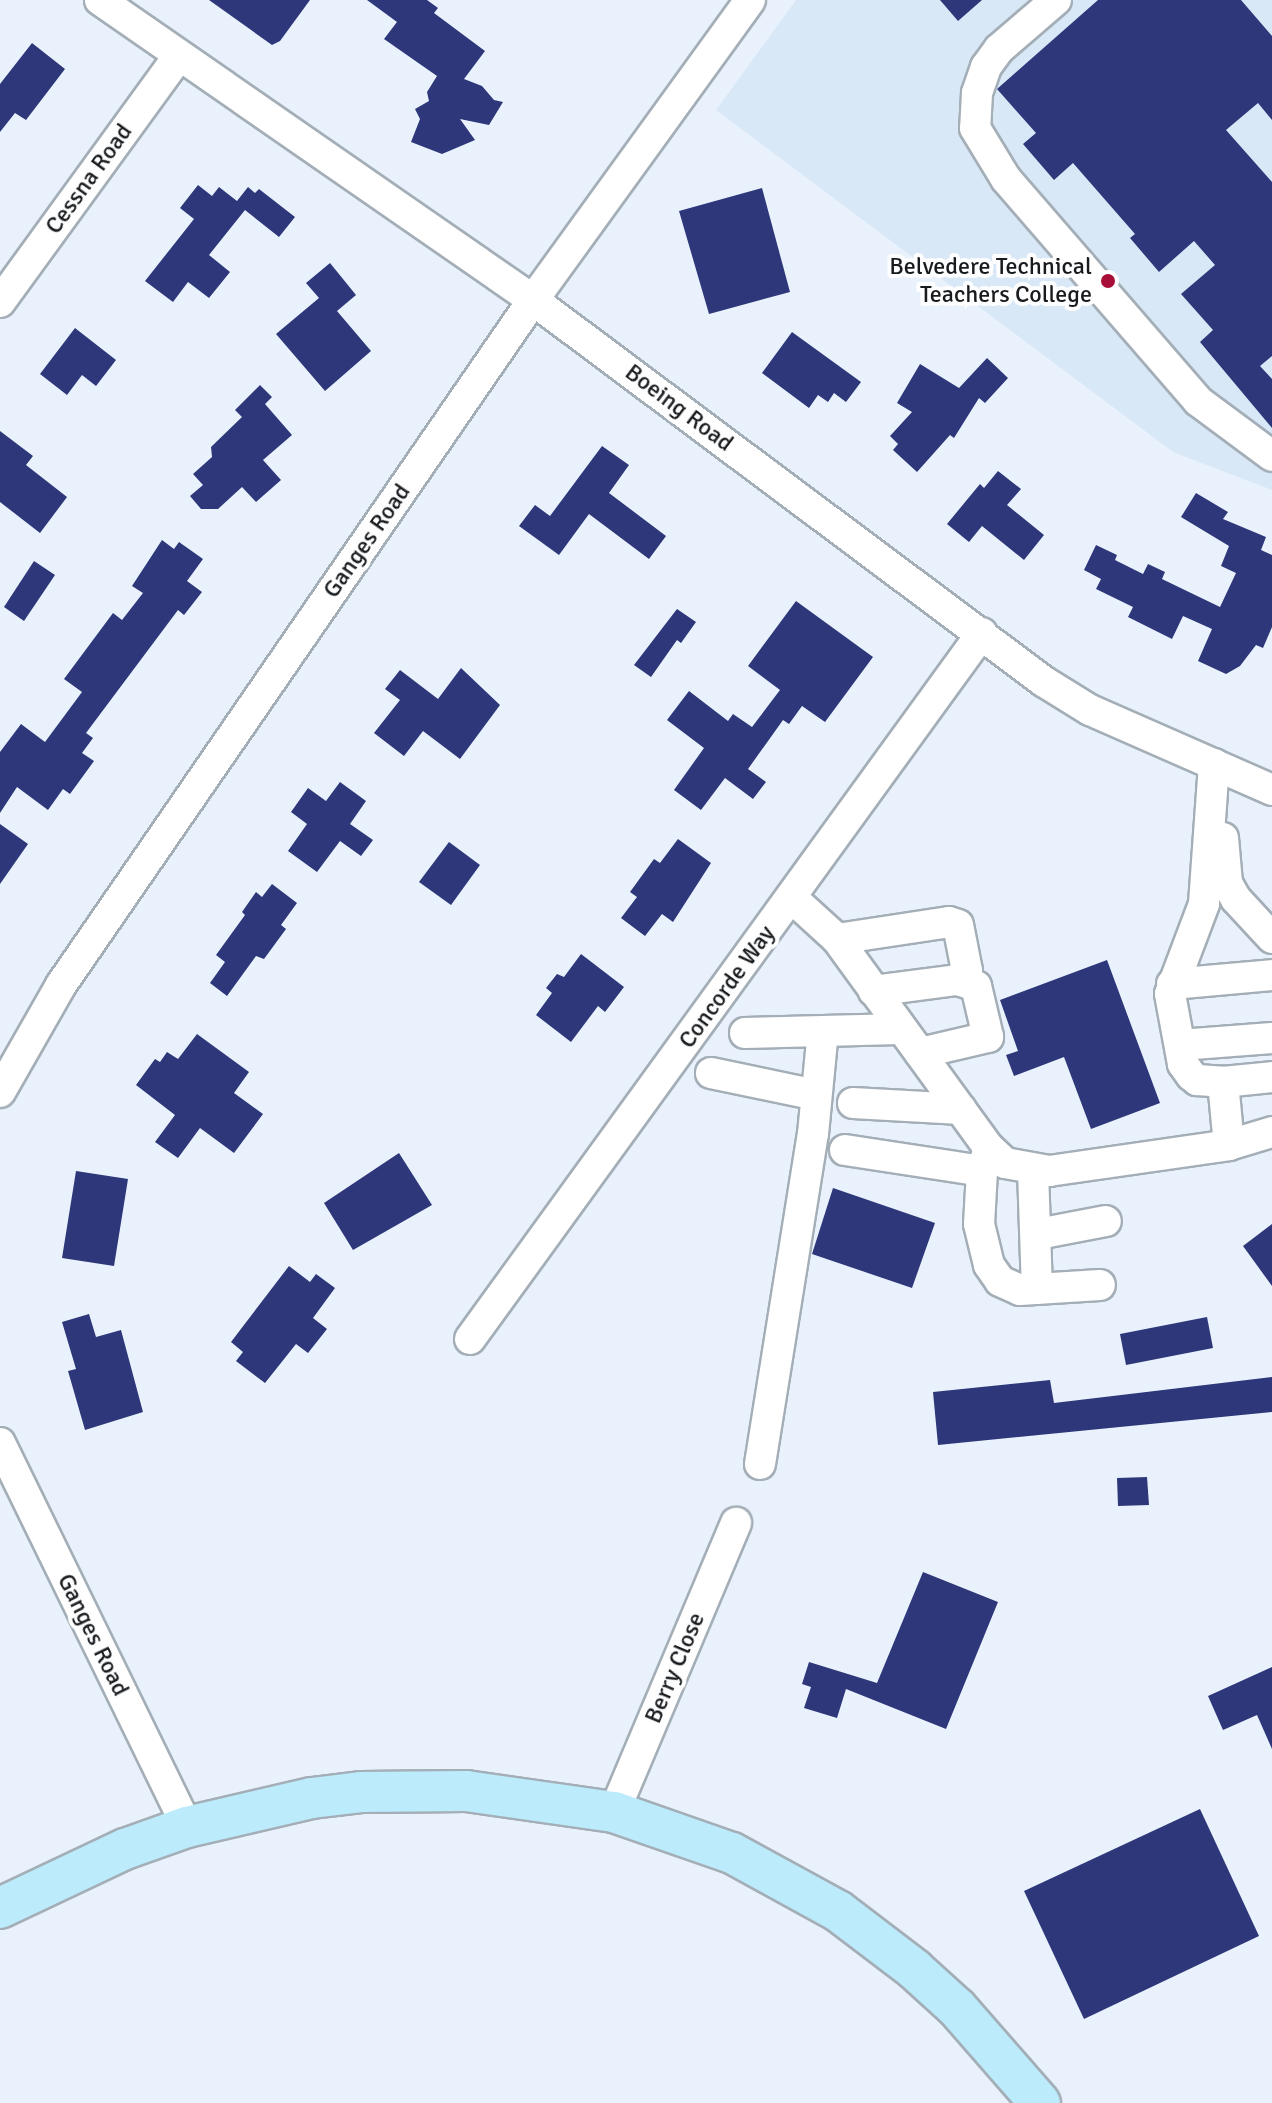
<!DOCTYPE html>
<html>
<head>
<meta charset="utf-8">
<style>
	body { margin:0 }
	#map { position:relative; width:1272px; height:2103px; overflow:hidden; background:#e9f2fc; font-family:Signika,sans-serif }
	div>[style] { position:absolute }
	.built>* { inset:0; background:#d8e8f7 }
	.building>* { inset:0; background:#2d3779 }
	.roads { filter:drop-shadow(2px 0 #a4aeb7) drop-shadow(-2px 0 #a4aeb7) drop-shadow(0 2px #a4aeb7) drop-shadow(0 -2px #a4aeb7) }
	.minor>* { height:30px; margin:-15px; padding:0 15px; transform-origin:15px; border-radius:15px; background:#fff }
	.major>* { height:40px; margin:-20px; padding:0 20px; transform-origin:20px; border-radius:20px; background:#bcebfc }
	.dots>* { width:22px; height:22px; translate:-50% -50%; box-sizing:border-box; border:4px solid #fefefe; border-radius:50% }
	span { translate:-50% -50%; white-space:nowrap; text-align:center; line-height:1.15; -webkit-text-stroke:8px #fefefe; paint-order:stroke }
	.street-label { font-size:24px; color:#181b1e }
	.poi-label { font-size:24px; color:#181b1e }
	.right { translate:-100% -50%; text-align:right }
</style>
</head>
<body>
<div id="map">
	<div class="built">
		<div style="clip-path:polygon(796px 0,1272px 0,1272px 490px,1173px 452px,716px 110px)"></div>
	</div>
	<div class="building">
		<div style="clip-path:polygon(209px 0,310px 0,280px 41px,272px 45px)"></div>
		<div style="clip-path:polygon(367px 0,427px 0,438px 8px,434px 13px,485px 51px,464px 79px,482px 86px,494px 100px,503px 102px,489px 125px,460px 119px,475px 140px,442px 154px,411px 142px,420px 119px,415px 109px,429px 101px,427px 92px,437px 76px,384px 39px,397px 22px)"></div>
		<div style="clip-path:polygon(940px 0,982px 0,958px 21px)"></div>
		<div style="clip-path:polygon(1098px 0,1241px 0,1272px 36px,1272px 120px,1258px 103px,1226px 130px,1272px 182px,1272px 356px,1260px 366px,1272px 379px,1272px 428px,1200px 342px,1213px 330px,1181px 294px,1215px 265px,1194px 241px,1159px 272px,1130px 238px,1135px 234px,1073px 163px,1054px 180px,1023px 144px,1036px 133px,997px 89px)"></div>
		<div style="clip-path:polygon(32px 43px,65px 69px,26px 120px,15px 113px,0 132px,0 84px)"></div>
		<div style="clip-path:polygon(198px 185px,212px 196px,219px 187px,237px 201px,248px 187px,255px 193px,259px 189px,295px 217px,279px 237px,245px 210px,209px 255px,230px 272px,209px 298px,188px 282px,173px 302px,145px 281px,194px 219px,180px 208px)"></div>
		<div style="clip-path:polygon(762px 188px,790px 292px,709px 314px,679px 211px)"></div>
		<div style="clip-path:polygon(330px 263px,356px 295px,337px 311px,371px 351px,325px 391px,276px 334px,319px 298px,306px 283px)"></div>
		<div style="clip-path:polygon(75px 328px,116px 360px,96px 386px,82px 375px,67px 395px,40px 374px)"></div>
		<div style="clip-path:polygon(792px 332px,861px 382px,846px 402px,834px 393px,828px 402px,818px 395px,809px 408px,762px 373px)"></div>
		<div style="clip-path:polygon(987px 358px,1008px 378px,985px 403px,979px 398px,954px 438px,950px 435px,917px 472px,893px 450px,898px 444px,890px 436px,912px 412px,897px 403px,920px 364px,959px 388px)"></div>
		<div style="clip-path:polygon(260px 385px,272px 397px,265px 404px,292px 435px,263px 460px,281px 480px,256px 502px,242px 487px,218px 509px,201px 509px,190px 496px,203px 485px,193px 474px,212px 457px,211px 447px,242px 417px,235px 410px)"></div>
		<div style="clip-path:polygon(0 431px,33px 456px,26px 465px,67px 497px,40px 533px,0 502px)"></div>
		<div style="clip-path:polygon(602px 446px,629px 465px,609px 493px,666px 536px,649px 559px,589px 514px,559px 555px,519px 526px,535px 505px,550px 516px)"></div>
		<div style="clip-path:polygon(998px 471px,1021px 489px,1007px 505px,1044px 535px,1024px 560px,982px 526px,969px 542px,947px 524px,980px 484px,984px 488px)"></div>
		<div style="clip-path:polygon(1196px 493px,1228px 512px,1223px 519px,1266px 537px,1261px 550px,1272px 555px,1272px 627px,1263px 648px,1256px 645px,1240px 666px,1226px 674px,1198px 661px,1212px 629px,1183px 616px,1172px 639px,1128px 617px,1133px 607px,1096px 589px,1101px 579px,1084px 570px,1096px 545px,1117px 555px,1115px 560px,1143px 574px,1148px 564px,1165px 572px,1162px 579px,1220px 607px,1236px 573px,1221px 566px,1229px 546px,1181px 517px)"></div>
		<div style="clip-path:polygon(162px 540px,174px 549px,179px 542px,203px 559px,187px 581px,202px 592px,184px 615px,178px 610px,86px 733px,93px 738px,82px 753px,94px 761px,70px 794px,63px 789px,48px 810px,17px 787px,0 813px,0 752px,21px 724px,45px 742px,82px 692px,64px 679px,113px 613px,122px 620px,143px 593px,132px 586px)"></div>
		<div style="clip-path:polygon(34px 561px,55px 575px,24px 621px,4px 607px)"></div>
		<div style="clip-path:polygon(796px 601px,873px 657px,825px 722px,802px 706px,789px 724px,783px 720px,748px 769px,766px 782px,753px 799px,725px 778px,701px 810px,674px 790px,704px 748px,667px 720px,689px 691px,728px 721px,733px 714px,752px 727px,780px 690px,748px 666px)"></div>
		<div style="clip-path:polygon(677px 609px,696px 622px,681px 643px,677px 640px,651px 677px,634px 665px)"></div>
		<div style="clip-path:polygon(461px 668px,500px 705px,460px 759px,423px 731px,404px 756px,374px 733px,400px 700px,385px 689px,400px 670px,438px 699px)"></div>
		<div style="clip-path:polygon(340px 782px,366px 801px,350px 824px,373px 840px,361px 856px,340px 841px,317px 872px,288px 851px,307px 824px,291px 812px,308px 788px,326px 801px)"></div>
		<div style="clip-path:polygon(0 824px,28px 844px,0 884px)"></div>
		<div style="clip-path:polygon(678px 839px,711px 863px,673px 922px,662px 914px,645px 936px,621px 918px,637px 897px,630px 892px,654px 859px,660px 863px)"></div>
		<div style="clip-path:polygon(449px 842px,480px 865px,451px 905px,419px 882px)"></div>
		<div style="clip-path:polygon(272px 884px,297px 903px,281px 925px,286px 929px,264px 959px,256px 956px,227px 996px,210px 983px,225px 962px,216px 955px,245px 915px,242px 912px,256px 892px,262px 897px)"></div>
		<div style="clip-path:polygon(581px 954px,624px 987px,605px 1012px,598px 1006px,571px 1042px,536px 1015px,552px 993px,546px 988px,557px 974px,564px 977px)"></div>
		<div style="clip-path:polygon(1107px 960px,1160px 1103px,1091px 1129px,1064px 1057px,1014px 1076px,1006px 1055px,1018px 1051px,1000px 1000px)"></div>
		<div style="clip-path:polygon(197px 1034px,249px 1072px,234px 1093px,263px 1114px,234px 1153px,200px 1128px,178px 1158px,155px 1142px,175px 1115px,136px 1085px,155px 1059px,160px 1062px,167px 1052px,178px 1059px)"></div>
		<div style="clip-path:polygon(399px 1153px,432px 1205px,353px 1250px,324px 1203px)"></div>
		<div style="clip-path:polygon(76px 1171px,128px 1179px,114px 1266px,62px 1258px)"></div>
		<div style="clip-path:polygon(833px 1188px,935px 1223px,912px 1288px,812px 1254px)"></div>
		<div style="clip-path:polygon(1272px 1224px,1272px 1286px,1243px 1246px)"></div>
		<div style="clip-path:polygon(289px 1266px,310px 1282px,316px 1274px,335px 1288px,313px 1318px,327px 1329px,308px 1353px,296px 1344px,265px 1383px,236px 1361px,243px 1352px,231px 1342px)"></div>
		<div style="clip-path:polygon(89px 1314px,96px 1337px,121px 1330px,143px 1412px,85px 1430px,68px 1371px,76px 1369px,62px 1322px)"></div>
		<div style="clip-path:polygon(1207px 1317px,1213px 1348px,1126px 1365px,1120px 1334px)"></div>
		<div style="clip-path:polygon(1272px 1377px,1272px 1412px,938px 1445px,933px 1392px,1050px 1380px,1054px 1403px)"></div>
		<div style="clip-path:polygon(1147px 1477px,1149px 1505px,1118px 1506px,1117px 1478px)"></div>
		<div style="clip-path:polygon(923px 1572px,998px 1602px,946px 1729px,846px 1689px,837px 1718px,804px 1708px,811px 1687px,802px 1684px,809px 1662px,877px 1683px)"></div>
		<div style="clip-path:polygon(1272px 1667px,1272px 1749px,1257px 1715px,1223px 1730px,1208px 1696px)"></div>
		<div style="clip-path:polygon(1200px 1809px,1259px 1936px,1084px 2019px,1024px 1891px)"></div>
	</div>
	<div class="roads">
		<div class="minor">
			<div style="left:100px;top:0;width:527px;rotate:34.72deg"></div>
			<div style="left:533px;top:300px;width:637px;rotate:36.76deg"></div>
			<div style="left:1043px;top:681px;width:55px;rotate:31.7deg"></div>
			<div style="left:1090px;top:710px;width:199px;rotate:23.7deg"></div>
			<div style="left:1056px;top:0;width:75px;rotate:139.3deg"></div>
			<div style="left:999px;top:49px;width:22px;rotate:126deg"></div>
			<div style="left:986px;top:67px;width:28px;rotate:109deg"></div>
			<div style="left:977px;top:93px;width:35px;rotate:93deg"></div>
			<div style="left:975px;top:128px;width:60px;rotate:58.7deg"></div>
			<div style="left:1006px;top:179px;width:294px;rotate:49.1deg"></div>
			<div style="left:1198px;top:401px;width:92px;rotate:36.6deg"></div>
			<div style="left:0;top:302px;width:303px;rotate:-54deg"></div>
			<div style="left:1214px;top:764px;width:140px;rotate:94.1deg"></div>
			<div style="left:1204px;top:904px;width:96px;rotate:110.7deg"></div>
			<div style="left:1170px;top:994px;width:71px;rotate:79.5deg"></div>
			<div style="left:1183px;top:1064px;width:14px;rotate:54deg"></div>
			<div style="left:1191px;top:1075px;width:8px;rotate:40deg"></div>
			<div style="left:1197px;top:1080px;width:26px;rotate:4deg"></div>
			<div style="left:1223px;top:1082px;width:49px;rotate:-5.8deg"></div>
			<div style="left:1223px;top:838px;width:45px;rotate:84.9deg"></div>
			<div style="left:1227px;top:883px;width:18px;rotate:61deg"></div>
			<div style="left:1236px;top:899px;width:53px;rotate:47.3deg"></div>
			<div style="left:792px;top:898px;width:61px;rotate:42.3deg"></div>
			<div style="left:837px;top:939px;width:113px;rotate:-8.6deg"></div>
			<div style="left:949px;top:922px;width:9px;rotate:18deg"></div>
			<div style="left:958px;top:925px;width:47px;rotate:78.9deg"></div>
			<div style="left:967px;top:971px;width:13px;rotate:138deg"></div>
			<div style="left:957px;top:980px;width:84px;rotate:172.5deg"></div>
			<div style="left:837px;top:939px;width:258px;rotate:54deg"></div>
			<div style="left:989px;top:1148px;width:22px;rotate:43deg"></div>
			<div style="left:1005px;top:1163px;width:45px;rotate:10.3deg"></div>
			<div style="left:1049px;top:1171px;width:182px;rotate:-8.2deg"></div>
			<div style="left:1229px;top:1145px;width:45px;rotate:-16.8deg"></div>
			<div style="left:1172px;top:984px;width:100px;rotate:-5.1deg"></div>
			<div style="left:745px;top:1033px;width:155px;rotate:-1.5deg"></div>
			<div style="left:1180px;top:1045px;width:92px;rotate:-4.4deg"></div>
			<div style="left:920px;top:1053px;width:70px;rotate:-13.2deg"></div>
			<div style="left:988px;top:1037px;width:52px;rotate:-103.2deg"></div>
			<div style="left:976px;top:986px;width:20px;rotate:-162deg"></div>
			<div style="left:711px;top:1073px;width:107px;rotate:11.8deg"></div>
			<div style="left:1223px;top:1082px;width:63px;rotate:84.6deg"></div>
			<div style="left:0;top:1092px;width:123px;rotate:-60.3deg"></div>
			<div style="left:61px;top:985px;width:832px;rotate:-55.43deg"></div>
			<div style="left:533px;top:300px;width:370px;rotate:-54.1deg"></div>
			<div style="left:853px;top:1103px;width:108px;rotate:3.2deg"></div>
			<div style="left:989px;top:1148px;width:24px;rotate:107deg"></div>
			<div style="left:982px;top:1171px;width:53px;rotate:93.2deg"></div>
			<div style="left:979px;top:1224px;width:42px;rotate:76.3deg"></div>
			<div style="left:989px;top:1265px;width:19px;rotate:55deg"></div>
			<div style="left:1000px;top:1281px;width:22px;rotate:24deg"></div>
			<div style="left:1020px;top:1290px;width:80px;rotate:-3.6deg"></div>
			<div style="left:845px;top:1150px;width:139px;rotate:8.7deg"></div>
			<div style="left:1033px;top:1170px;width:119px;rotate:88.1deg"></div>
			<div style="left:1038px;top:1234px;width:69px;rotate:-10.8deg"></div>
			<div style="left:470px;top:1339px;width:872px;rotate:-54.05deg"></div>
			<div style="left:0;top:1443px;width:427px;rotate:64deg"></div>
			<div style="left:760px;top:1464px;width:334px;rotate:-80.9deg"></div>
			<div style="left:813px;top:1134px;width:103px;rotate:-84.5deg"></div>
			<div style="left:614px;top:1812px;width:314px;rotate:-67.1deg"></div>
		</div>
		<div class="major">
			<div style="left:0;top:1908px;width:138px;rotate:-25.3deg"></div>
			<div style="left:125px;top:1849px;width:66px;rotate:-19.5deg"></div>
			<div style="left:187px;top:1827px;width:128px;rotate:-13.1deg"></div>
			<div style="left:312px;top:1798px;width:49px;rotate:-7deg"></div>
			<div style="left:361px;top:1792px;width:105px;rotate:-0.5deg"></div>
			<div style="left:466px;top:1791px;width:149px;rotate:8.1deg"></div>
			<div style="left:614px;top:1812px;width:125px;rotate:19.2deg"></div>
			<div style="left:732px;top:1853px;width:121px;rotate:28.7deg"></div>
			<div style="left:838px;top:1911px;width:96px;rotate:37.3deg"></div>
			<div style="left:914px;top:1969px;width:58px;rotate:42.2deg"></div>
			<div style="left:957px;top:2008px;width:126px;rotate:48.9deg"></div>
		</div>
	</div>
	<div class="dots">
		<div style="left:1108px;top:281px;background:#a70e38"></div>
	</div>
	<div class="street-label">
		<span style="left:89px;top:179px;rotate:-54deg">Cessna Road</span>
		<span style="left:679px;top:408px;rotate:37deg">Boeing Road</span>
		<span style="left:367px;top:541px;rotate:-55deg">Ganges Road</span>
		<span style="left:727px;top:987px;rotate:-54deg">Concorde Way</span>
		<span style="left:93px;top:1635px;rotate:64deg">Ganges Road</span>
		<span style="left:675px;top:1668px;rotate:-67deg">Berry Close</span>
	</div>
	<div class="poi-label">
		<span class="right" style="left:1092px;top:281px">Belvedere Technical<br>Teachers College</span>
	</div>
</div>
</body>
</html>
